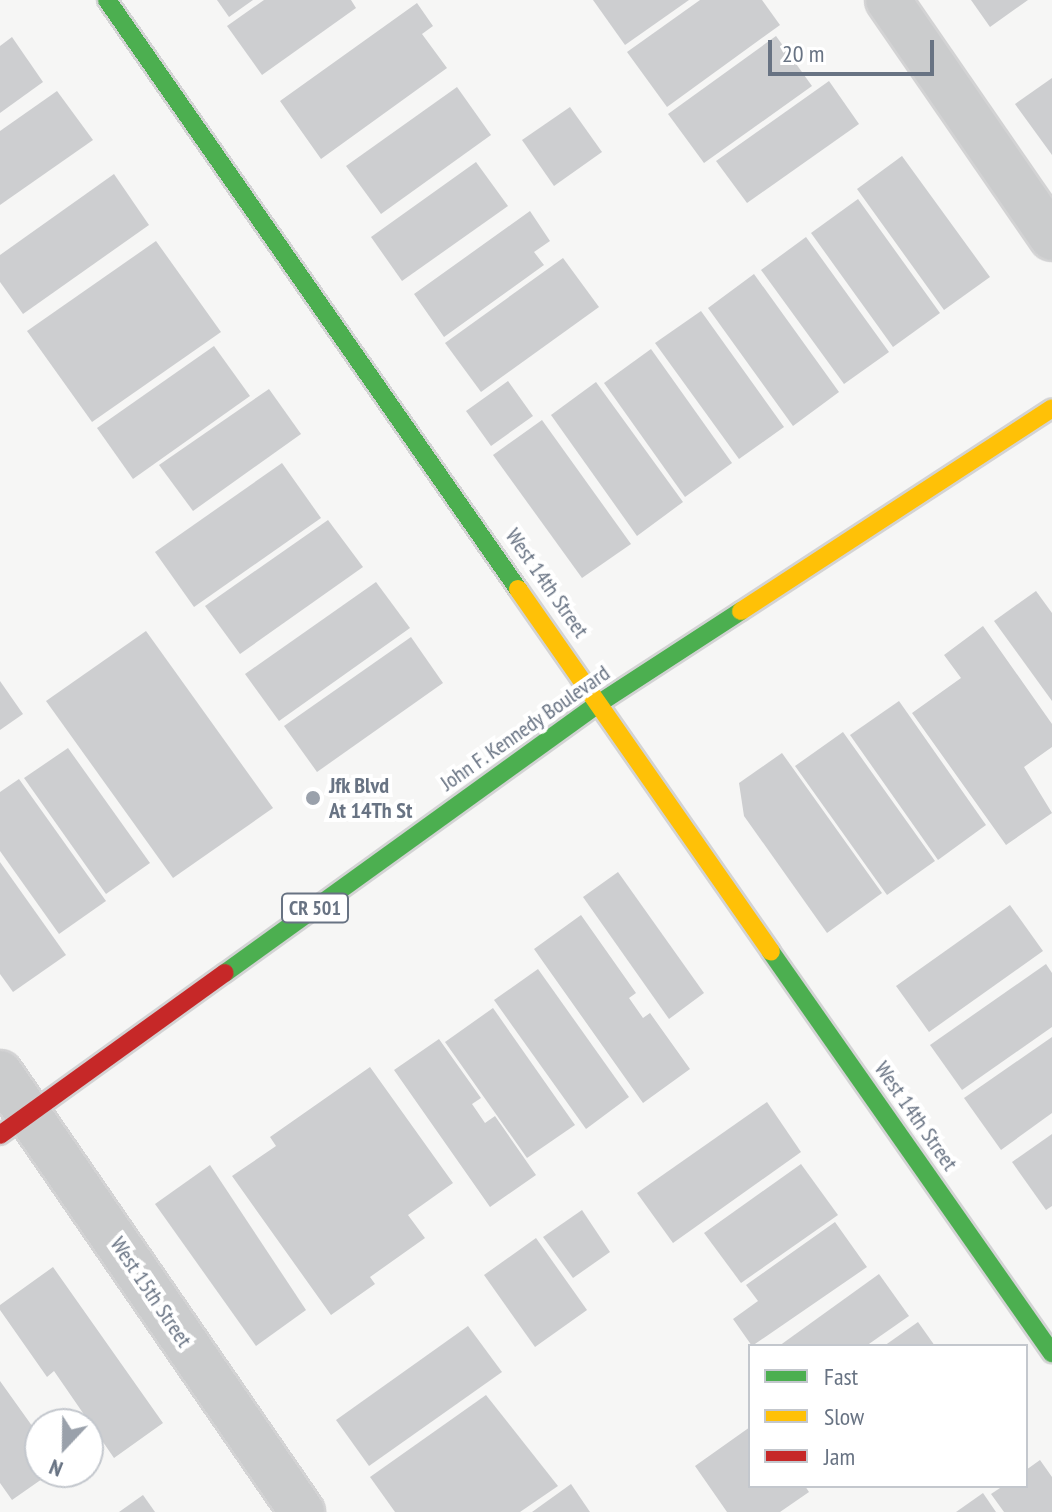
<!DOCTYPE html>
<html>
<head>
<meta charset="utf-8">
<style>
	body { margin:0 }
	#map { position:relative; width:1052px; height:1512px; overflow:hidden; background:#f6f6f5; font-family:"PT Sans Narrow",sans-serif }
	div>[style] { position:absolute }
	.building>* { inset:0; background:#cdced0 }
	.roads { filter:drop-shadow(2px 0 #d3d3d4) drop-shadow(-2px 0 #d3d3d4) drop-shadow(0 2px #d3d3d4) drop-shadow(0 -2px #d3d3d4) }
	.street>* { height:44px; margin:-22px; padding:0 22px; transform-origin:22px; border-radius:22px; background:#cbcccd }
	.fast>* { height:18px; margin:-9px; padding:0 9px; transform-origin:9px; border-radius:9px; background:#4caf50 }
	.slow>* { height:18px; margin:-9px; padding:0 9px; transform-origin:9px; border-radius:9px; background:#ffc107 }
	.jam>* { height:18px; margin:-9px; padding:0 9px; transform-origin:9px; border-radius:9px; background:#c62828 }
	.dots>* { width:22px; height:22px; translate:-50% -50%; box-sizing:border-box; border:4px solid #fff; border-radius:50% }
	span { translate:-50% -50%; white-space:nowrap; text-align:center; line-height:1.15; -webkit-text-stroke:8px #fff; paint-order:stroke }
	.shield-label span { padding:2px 6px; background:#fff; border:2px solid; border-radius:6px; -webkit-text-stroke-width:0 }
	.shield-label { font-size:20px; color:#687383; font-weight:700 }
	.street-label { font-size:22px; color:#687383 }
	.poi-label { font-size:22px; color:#687383; font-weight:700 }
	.left { translate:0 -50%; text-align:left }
	.legend { position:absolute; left:748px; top:1344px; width:280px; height:144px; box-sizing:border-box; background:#fff; border:2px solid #c3c7cd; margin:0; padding:10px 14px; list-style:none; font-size:24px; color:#687383 }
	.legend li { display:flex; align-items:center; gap:16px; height:40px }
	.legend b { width:40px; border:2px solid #c3c7cd }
	.north { position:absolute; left:24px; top:1408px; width:80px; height:80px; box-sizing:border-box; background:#fff; border:2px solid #c3c7cd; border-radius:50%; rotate:202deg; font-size:22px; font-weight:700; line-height:32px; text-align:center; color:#687383 }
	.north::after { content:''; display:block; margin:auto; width:28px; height:36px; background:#9aa1ab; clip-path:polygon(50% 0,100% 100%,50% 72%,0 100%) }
	.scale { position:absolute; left:768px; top:40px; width:166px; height:36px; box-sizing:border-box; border:4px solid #687383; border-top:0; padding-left:10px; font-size:24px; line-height:28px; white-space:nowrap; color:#687383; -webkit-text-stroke:6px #fff; paint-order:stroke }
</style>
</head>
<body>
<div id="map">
	<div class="building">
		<div style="clip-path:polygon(217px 0,253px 0,229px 17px)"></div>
		<div style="clip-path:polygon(264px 0,351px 0,356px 8px,262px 75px,227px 26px)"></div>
		<div style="clip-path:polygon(593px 0,689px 0,625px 45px)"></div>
		<div style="clip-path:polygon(700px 0,762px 0,780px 25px,667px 107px,627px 52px)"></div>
		<div style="clip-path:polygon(971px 0,1028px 0,990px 27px)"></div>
		<div style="clip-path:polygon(417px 3px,433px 26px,422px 34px,447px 68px,321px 159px,280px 101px)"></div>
		<div style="clip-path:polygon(776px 36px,812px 86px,704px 163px,668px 114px)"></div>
		<div style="clip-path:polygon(12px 37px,43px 82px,0 113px,0 46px)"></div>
		<div style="clip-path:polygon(1052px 78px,1052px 155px,1015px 104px)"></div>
		<div style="clip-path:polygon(829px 81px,859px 124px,747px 203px,716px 161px)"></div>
		<div style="clip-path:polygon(457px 87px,491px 135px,381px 214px,346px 166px)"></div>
		<div style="clip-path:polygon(57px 91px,93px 140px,0 205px,0 131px)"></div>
		<div style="clip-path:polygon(570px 107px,602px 152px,554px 186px,522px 140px)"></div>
		<div style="clip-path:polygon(902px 156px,990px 277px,944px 310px,857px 189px)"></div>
		<div style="clip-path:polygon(476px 162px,508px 206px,402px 281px,371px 237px)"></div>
		<div style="clip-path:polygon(114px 174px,149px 225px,23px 314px,0 282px,0 255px)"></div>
		<div style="clip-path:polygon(858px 199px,940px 313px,893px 347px,811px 233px)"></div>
		<div style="clip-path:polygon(530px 211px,550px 241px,534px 252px,544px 265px,444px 337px,414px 294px)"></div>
		<div style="clip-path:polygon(806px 237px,889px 352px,844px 384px,761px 270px)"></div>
		<div style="clip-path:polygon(156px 241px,221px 332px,92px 422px,27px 331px)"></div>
		<div style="clip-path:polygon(563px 258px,599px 307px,481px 392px,445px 343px)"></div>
		<div style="clip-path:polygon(754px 274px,839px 392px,793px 426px,708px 308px)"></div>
		<div style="clip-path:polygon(701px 311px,784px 427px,739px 459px,655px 343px)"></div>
		<div style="clip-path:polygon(214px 346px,250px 396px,133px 479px,97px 428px)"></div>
		<div style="clip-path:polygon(651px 349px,732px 463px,685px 497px,604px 383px)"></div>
		<div style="clip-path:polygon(508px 381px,533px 416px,491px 446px,466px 411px)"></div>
		<div style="clip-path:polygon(596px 382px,683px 502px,637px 536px,551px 415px)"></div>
		<div style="clip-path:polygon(269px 389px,301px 434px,193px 511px,159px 465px)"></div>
		<div style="clip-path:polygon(542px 420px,631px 544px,582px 578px,493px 455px)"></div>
		<div style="clip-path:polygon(282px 463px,321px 518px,194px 607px,155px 552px)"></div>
		<div style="clip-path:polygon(328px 520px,363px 567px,240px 654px,205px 606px)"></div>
		<div style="clip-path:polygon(376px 582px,410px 628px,279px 721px,245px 674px)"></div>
		<div style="clip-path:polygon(1036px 591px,1052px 613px,1052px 701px,994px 621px)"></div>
		<div style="clip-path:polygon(983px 626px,1052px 724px,1052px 747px,1024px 767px,1052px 813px,1006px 845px,912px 713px,961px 678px,944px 655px)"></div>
		<div style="clip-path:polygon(146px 631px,273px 808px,173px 878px,46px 701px)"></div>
		<div style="clip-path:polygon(411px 637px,443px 683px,317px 772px,284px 726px)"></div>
		<div style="clip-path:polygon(0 681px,23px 714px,0 730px)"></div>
		<div style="clip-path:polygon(899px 701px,986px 825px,938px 860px,850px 735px)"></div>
		<div style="clip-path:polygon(843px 732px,935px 861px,887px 895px,795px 766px)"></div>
		<div style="clip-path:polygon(68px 748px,150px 863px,106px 894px,24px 778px)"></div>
		<div style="clip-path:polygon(782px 753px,882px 893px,827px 933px,744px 816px,739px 783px)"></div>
		<div style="clip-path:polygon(19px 779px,106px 901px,59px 934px,0 851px,0 792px)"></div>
		<div style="clip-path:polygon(0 862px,66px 955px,13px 992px,0 974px)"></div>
		<div style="clip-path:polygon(618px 872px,704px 993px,669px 1019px,583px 897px)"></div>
		<div style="clip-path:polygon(1010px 905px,1043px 951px,929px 1032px,896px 986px)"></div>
		<div style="clip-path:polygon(581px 915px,636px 993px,629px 998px,643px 1018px,650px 1013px,690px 1069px,643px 1103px,534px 949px)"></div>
		<div style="clip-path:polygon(1046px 964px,1052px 973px,1052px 1027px,962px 1090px,930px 1045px)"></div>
		<div style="clip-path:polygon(538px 969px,629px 1097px,586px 1129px,494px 1000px)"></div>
		<div style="clip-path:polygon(493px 1008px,575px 1125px,527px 1158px,445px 1042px)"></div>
		<div style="clip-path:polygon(1052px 1037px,1052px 1113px,1001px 1150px,964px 1098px)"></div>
		<div style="clip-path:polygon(439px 1039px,481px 1098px,472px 1104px,485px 1123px,495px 1116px,536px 1175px,490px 1207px,394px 1070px)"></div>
		<div style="clip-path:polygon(370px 1067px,453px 1183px,408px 1215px,425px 1238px,370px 1277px,375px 1284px,331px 1315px,232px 1176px,276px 1146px,270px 1137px)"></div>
		<div style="clip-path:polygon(767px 1102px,801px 1152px,673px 1243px,637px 1193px)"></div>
		<div style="clip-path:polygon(1052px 1134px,1052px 1206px,1046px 1210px,1012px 1162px)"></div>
		<div style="clip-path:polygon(801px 1164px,838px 1215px,741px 1283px,704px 1233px)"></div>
		<div style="clip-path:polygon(210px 1165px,306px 1310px,256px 1346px,155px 1204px)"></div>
		<div style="clip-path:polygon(582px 1210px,610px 1252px,573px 1278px,543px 1237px)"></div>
		<div style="clip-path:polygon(835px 1222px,867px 1267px,752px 1346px,733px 1319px,758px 1301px,746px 1285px)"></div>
		<div style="clip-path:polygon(536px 1238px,587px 1310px,535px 1347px,484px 1275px)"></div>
		<div style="clip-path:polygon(53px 1267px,163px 1423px,114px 1458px,54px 1371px,47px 1377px,0 1310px,0 1305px)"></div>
		<div style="clip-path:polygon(879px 1274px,909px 1316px,866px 1346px,779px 1346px)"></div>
		<div style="clip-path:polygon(918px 1322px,935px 1346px,884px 1346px)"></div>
		<div style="clip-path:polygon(468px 1326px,502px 1372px,369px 1466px,336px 1420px)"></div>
		<div style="clip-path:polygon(0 1381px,40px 1437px,40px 1472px,52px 1472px,12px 1500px,0 1483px)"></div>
		<div style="clip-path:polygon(486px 1395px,558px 1486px,520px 1512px,395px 1512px,370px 1477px)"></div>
		<div style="clip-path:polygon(750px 1427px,750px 1486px,805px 1486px,809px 1492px,780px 1512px,727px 1512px,695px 1466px)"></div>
		<div style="clip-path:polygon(1040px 1460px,1052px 1477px,1052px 1512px,1004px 1512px,991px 1494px,1003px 1486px,1026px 1486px,1026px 1470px)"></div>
		<div style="clip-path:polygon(571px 1484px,590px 1512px,532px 1512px)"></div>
		<div style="clip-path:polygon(983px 1493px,996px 1512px,956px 1512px)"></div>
		<div style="clip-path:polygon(143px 1495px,155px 1512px,119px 1512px)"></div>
	</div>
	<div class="roads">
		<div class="street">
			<div style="left:888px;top:0;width:289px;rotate:55.4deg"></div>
			<div style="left:0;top:1073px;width:533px;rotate:55.47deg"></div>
		</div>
		<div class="fast">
			<div style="left:107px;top:0;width:718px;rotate:55.09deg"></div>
			<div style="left:771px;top:952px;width:490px;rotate:55deg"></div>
			<div style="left:225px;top:973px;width:463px;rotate:-35.8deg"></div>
			<div style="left:601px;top:702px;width:167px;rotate:-33deg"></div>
		</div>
		<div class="slow">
			<div style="left:518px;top:589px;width:442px;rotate:55.1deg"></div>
			<div style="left:741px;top:611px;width:371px;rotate:-33.1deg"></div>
		</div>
		<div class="jam">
			<div style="left:0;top:1135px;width:277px;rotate:-35.8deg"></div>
		</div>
	</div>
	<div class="dots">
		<div style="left:313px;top:798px;background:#9aa1ab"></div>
	</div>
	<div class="shield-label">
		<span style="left:315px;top:908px">CR 501</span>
	</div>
	<div class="street-label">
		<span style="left:547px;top:583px;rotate:55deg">West 14th Street</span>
		<span style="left:525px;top:728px;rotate:-35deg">John F. Kennedy Boulevard</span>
		<span style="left:916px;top:1116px;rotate:55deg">West 14th Street</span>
		<span style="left:151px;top:1292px;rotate:56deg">West 15th Street</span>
	</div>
	<div class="poi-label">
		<span class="left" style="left:329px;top:798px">Jfk Blvd<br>At 14Th St</span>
	</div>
	<ul class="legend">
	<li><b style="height:10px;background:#4caf50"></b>Fast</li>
	<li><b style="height:10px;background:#ffc107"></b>Slow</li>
	<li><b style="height:10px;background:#c62828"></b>Jam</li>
	</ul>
	<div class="north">N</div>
	<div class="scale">20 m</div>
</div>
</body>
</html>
